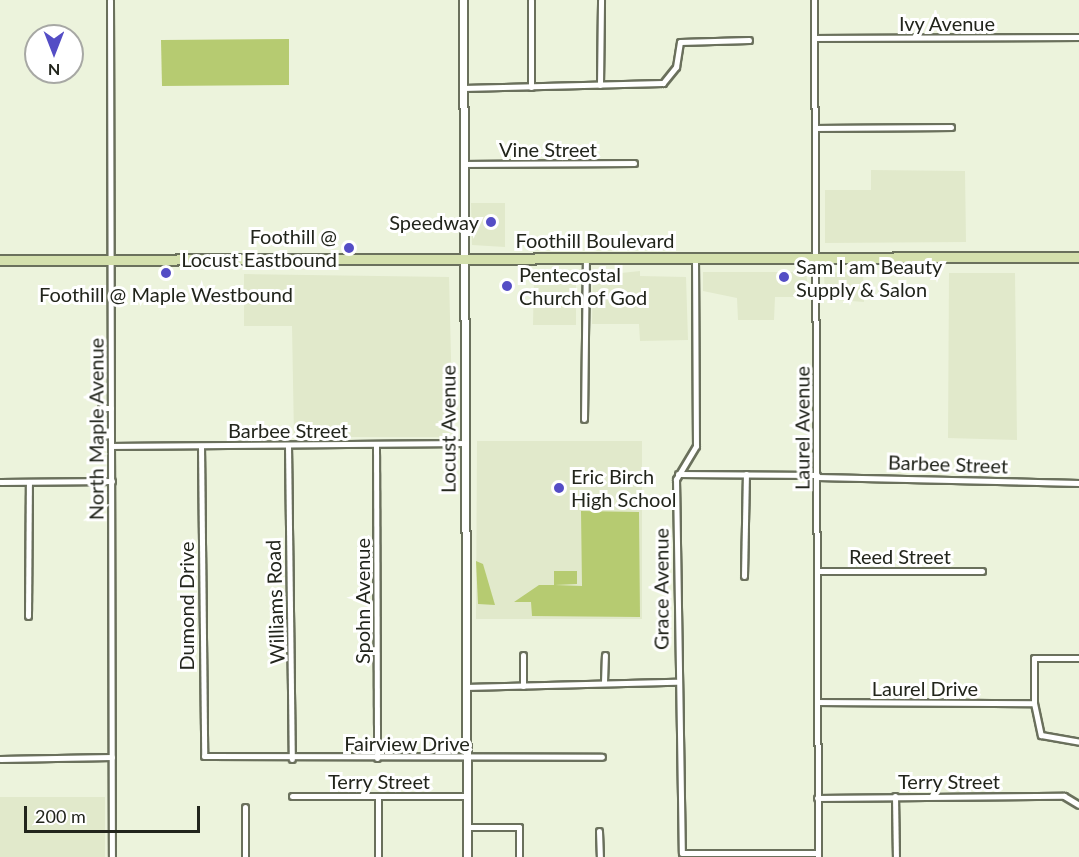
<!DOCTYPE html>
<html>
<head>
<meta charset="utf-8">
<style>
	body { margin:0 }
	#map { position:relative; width:1079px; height:857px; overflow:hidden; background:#ecf3dc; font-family:Lato,sans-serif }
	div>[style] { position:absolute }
	.built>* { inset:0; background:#e1e9cb }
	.green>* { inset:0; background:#b6cb71 }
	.roads { filter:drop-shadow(2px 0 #6a705c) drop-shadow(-2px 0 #6a705c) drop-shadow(0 2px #6a705c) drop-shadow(0 -2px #6a705c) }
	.minor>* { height:5px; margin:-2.5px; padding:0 2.5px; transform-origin:2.5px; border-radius:2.5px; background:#fff }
	.tertiary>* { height:7px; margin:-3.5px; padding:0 3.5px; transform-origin:3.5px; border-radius:3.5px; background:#fff }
	.primary>* { height:9px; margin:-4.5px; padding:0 4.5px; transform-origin:4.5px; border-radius:4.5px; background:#d4e0ad }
	.dots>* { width:16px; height:16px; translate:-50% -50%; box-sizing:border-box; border:3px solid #fff; border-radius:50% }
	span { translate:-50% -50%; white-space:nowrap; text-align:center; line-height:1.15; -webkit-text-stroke:6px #fff; paint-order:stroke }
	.street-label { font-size:20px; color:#22251c }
	.poi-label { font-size:20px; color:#22251c }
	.right { translate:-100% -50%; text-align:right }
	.left { translate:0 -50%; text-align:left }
	.north { position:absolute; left:24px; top:24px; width:60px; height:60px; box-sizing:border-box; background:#fff; border:2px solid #a7a8a4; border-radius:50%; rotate:180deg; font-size:16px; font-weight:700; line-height:24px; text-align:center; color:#22251c }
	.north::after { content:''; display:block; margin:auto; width:21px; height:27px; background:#544dc5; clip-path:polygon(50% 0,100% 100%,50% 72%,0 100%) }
	.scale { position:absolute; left:24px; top:806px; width:176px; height:27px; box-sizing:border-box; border:3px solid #22251c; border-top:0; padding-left:8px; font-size:18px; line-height:21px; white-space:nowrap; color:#22251c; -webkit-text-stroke:4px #fff; paint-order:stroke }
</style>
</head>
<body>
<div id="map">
	<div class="built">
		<div style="clip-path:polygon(871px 170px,965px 171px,966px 242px,825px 243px,825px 190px,871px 190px)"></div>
		<div style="clip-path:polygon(471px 203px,505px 203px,505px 247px,472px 245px)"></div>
		<div style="clip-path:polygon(640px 271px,640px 276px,686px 277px,688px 340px,640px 341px,639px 324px,592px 324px,593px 276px)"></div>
		<div style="clip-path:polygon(863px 271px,864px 302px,825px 299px,824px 273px)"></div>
		<div style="clip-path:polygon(703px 272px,806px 272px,809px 297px,775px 297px,774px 320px,738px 320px,737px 298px,703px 291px)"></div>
		<div style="clip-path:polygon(565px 273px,576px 278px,576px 325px,533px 325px,534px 274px)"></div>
		<div style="clip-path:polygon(949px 273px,1015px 273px,1017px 440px,948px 438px)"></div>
		<div style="clip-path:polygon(244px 274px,449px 277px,453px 437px,294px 437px,292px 326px,244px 326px)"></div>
		<div style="clip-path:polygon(477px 441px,642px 441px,642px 619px,476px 619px)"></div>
		<div style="clip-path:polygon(0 797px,105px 797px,105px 857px,0 857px)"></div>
	</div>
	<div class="green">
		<div style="clip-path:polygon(289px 39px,289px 85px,162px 86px,161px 40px)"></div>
		<div style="clip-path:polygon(581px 511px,639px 512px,640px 617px,532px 616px,531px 602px,514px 602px,539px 585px,554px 585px,554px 571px,577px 571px,577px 584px,555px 585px,582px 586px)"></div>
		<div style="clip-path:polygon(476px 561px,483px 564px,495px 605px,478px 604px)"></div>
	</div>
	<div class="roads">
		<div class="minor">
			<div style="left:110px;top:0;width:857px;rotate:89.87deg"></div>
			<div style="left:531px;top:0;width:87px;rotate:90deg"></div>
			<div style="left:814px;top:0;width:857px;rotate:89.73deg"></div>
			<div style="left:814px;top:38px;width:265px;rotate:-0.2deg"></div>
			<div style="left:600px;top:85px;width:85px;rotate:-89.3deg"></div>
			<div style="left:463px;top:88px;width:200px;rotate:-1.4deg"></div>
			<div style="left:663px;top:83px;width:21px;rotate:-51deg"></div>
			<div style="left:676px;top:67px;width:25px;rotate:-81deg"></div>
			<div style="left:680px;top:42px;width:69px;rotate:-1.7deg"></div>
			<div style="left:816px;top:128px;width:135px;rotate:-0.4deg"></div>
			<div style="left:463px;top:164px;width:171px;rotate:-0.3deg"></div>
			<div style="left:695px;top:258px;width:188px;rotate:89.7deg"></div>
			<div style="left:696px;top:446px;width:39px;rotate:121deg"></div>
			<div style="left:676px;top:479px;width:374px;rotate:89.1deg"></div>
			<div style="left:682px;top:853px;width:136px"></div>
			<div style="left:101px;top:408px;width:10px"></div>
			<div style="left:584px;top:419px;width:161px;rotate:-89.3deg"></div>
			<div style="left:101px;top:436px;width:10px;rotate:-6deg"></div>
			<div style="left:376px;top:444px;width:314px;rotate:89.8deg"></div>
			<div style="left:288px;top:445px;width:314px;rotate:89.3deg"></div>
			<div style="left:111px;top:446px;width:353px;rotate:-0.5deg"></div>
			<div style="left:201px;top:446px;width:310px;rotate:89.4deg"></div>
			<div style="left:204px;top:756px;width:398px;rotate:0.1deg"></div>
			<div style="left:678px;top:474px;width:139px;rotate:0.4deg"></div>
			<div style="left:817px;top:477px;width:262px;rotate:1.3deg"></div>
			<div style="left:0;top:482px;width:112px;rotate:-0.5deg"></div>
			<div style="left:817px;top:571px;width:165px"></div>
			<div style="left:744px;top:576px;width:102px;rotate:-88.9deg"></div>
			<div style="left:28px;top:616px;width:134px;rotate:-89.6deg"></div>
			<div style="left:1079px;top:658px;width:45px;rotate:180deg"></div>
			<div style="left:1034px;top:658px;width:45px;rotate:90deg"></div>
			<div style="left:1034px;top:703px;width:33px;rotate:78deg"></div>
			<div style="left:1041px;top:735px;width:39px;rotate:10deg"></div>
			<div style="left:604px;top:682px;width:27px;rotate:-88deg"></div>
			<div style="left:523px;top:686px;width:31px;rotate:-90deg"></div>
			<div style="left:465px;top:687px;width:211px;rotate:-1.4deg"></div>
			<div style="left:817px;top:702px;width:217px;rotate:0.3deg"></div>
			<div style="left:0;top:759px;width:112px;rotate:-1deg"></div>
			<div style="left:292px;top:796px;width:174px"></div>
			<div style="left:378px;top:796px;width:61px;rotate:90deg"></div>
			<div style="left:895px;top:796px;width:61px;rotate:89.1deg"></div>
			<div style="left:817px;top:798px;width:247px;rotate:-0.5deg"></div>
			<div style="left:1064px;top:796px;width:17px;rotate:31deg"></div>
			<div style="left:245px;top:807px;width:50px;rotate:90deg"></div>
			<div style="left:466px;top:827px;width:53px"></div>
			<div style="left:519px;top:827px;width:30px;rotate:90deg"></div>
			<div style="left:599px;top:831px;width:26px;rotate:88deg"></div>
		</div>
		<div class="tertiary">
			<div style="left:463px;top:0;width:857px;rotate:89.73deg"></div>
		</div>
		<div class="primary">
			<div style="left:0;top:260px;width:1079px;rotate:-0.16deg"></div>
		</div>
	</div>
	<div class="dots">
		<div style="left:491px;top:222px;background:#544dc5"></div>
		<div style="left:349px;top:248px;background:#544dc5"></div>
		<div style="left:166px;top:273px;background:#544dc5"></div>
		<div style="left:784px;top:277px;background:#544dc5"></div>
		<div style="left:507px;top:286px;background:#544dc5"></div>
		<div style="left:559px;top:488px;background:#544dc5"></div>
	</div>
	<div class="street-label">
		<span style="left:947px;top:23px">Ivy Avenue</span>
		<span style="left:548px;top:149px">Vine Street</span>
		<span style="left:595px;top:240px">Foothill Boulevard</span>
		<span style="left:802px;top:428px;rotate:-90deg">Laurel Avenue</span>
		<span style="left:96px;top:429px;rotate:-90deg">North Maple Avenue</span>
		<span style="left:448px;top:429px;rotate:-90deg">Locust Avenue</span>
		<span style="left:288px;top:430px">Barbee Street</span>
		<span style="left:948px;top:464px;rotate:2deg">Barbee Street</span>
		<span style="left:900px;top:556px">Reed Street</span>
		<span style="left:661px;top:589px;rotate:-90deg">Grace Avenue</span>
		<span style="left:362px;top:601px;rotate:-90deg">Spohn Avenue</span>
		<span style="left:275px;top:602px;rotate:-92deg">Williams Road</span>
		<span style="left:186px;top:606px;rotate:-90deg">Dumond Drive</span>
		<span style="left:925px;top:688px">Laurel Drive</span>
		<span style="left:407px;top:743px">Fairview Drive</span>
		<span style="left:379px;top:781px">Terry Street</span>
		<span style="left:949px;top:781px">Terry Street</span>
	</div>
	<div class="poi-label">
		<span class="right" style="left:479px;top:222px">Speedway</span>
		<span class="right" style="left:337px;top:248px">Foothill @<br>Locust Eastbound</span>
		<span class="left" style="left:796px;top:278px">Sam I am Beauty<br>Supply &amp; Salon</span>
		<span class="left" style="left:519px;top:286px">Pentecostal<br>Church of God</span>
		<span style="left:166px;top:294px">Foothill @ Maple Westbound</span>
		<span class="left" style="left:571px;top:488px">Eric Birch<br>High School</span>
	</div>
	<div class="north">N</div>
	<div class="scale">200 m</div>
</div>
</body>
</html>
